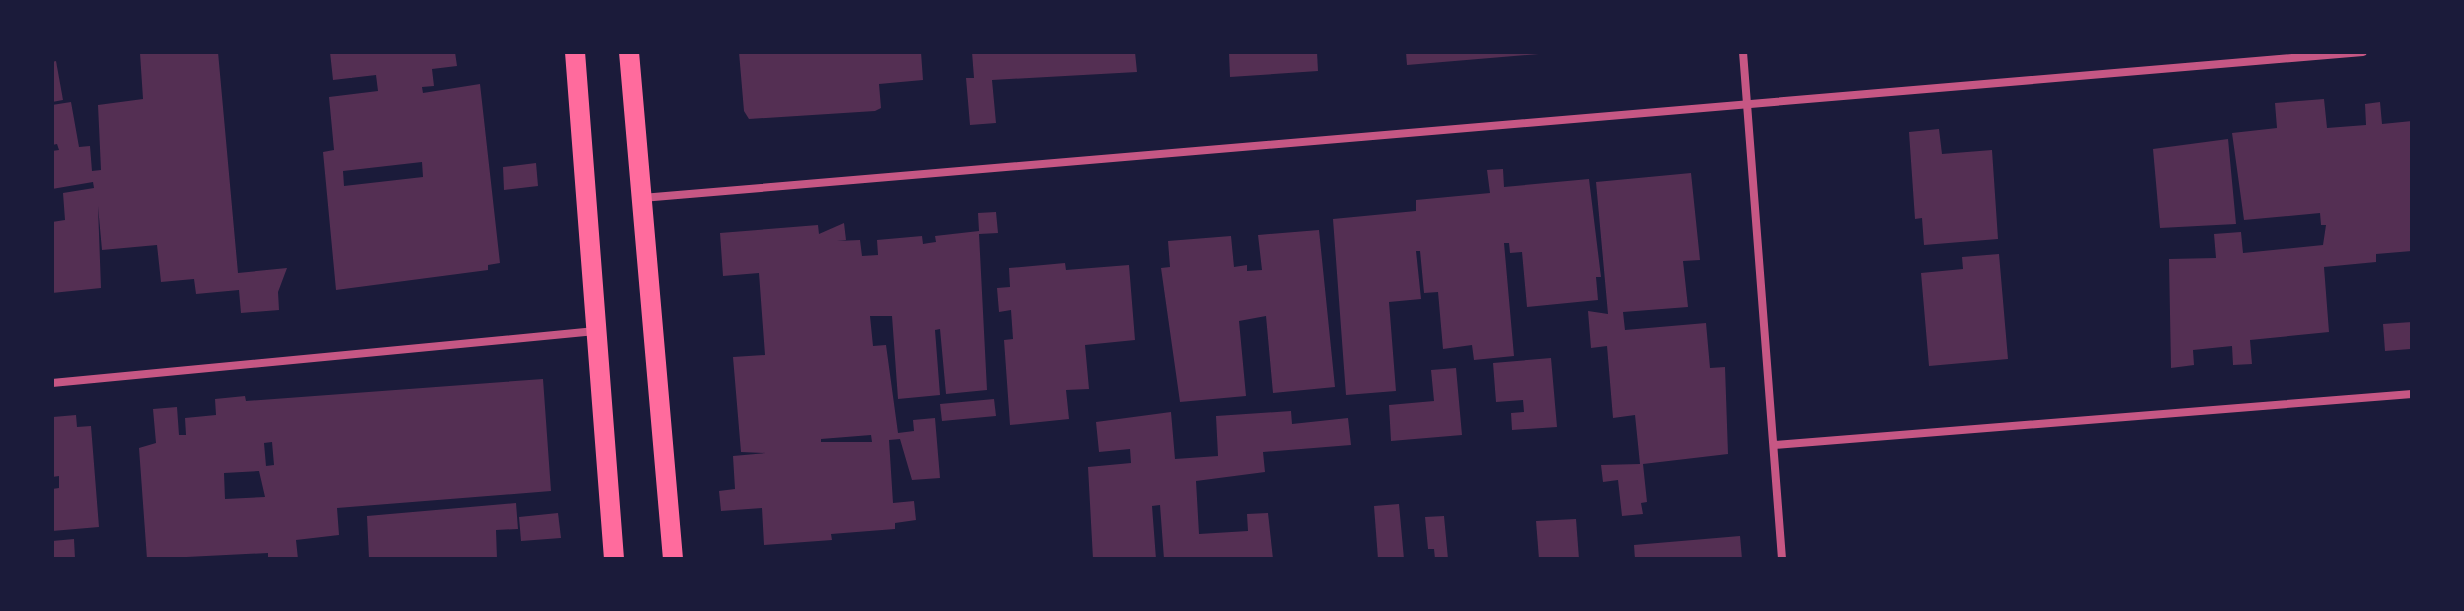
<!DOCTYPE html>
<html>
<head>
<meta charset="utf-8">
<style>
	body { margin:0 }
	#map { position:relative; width:2464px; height:611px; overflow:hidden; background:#1b1b3a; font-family:"Times New Roman",serif }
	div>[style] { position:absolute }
	.building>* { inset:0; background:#542f53 }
	.minor>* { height:8px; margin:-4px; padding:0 4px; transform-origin:4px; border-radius:4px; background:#c65784 }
	.primary>* { height:20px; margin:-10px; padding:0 10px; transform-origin:10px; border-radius:10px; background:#ff6b9d }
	span { translate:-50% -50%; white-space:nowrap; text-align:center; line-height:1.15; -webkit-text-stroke:8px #1b1b3a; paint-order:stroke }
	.frame { position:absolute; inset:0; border:54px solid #1b1b3a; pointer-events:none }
</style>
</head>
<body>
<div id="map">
	<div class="building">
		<div style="clip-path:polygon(218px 52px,238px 273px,287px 268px,278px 292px,279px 310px,241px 313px,239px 290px,196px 294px,194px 279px,161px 282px,157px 245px,102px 250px,98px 206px,101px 288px,52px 293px,52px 222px,65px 220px,63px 193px,94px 188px,93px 182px,52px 189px,52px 151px,59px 150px,57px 144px,52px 145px,52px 105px,71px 102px,79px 147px,90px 146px,92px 171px,101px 170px,98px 105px,143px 99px,140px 53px)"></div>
		<div style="clip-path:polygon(evenodd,330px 52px,455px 52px,457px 66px,432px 69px,434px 86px,422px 87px,423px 93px,480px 84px,500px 263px,488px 265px,488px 270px,336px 290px,323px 152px,334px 150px,329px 97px,378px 91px,376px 75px,333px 80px,330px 52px,422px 162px,423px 177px,344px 186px,343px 171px,422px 162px)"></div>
		<div style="clip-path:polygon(739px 52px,921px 52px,923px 80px,879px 84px,881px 108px,875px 111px,749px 119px,744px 111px)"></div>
		<div style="clip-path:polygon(972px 52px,1135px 52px,1137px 72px,992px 80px,996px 123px,970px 125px,966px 78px,974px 78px)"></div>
		<div style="clip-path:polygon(1229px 52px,1317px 52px,1318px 71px,1230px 77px)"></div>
		<div style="clip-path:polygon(1406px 52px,1539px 52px,1539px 54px,1407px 65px)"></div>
		<div style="clip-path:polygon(56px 61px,63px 100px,52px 102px,52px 62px)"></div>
		<div style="clip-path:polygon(2324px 99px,2327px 128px,2366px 125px,2365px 104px,2380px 102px,2382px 124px,2412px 121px,2412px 251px,2376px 254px,2376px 262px,2324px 267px,2329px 332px,2250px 340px,2252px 364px,2233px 365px,2232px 346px,2193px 350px,2194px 365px,2171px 368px,2169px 259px,2216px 258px,2214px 234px,2241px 232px,2243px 253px,2323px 245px,2326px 225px,2321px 225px,2320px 213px,2244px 220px,2232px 133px,2277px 128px,2275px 103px)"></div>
		<div style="clip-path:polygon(1939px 129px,1942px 154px,1992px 150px,1998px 239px,1924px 245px,1922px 218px,1915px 219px,1909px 132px)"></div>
		<div style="clip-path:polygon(2228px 139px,2236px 224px,2160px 228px,2153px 149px)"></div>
		<div style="clip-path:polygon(536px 163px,538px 186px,504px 190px,503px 167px)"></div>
		<div style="clip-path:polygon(1503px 169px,1504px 187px,1589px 179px,1601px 277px,1596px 277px,1598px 300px,1527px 307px,1522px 252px,1510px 253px,1509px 243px,1504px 243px,1514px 356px,1474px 360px,1472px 345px,1443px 349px,1438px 292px,1424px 293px,1420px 251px,1416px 251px,1421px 299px,1389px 302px,1396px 391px,1346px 395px,1333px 219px,1416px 211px,1416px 200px,1490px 193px,1487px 170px)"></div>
		<div style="clip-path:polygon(1691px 173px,1700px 260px,1683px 261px,1688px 307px,1623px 312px,1625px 330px,1706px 323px,1710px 368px,1725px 367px,1728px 454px,1643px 464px,1647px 502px,1641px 503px,1643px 514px,1622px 516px,1618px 480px,1603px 482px,1601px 465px,1640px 464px,1635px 415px,1613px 418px,1607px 346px,1591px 348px,1588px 311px,1608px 314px,1596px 182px)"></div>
		<div style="clip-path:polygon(evenodd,996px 212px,998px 233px,979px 234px,987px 390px,946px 394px,940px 329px,935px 330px,940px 395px,898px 399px,892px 316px,870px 316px,873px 346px,886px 345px,898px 433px,914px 431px,913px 420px,935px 418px,940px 478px,912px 480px,900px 439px,889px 440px,893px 503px,914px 501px,916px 520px,895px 523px,895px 529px,831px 534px,832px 540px,764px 545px,762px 508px,721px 511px,719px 491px,735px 489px,733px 456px,766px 453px,741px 452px,733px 357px,765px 355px,759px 273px,723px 276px,720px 233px,818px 225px,819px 234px,844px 223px,846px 240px,837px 241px,860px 240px,862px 256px,878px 255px,877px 240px,922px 236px,923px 244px,929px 243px,936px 242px,935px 236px,979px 231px,978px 213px,996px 212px,871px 435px,872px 442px,821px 442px,821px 439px,871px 435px)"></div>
		<div style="clip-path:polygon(1319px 230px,1335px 387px,1273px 393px,1266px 316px,1239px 321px,1246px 396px,1180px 402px,1161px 268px,1170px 267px,1168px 241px,1231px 236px,1234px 267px,1247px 265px,1247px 271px,1262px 270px,1258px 235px)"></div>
		<div style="clip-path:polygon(1999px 254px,2008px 359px,1929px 366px,1921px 273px,1963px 269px,1962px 257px)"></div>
		<div style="clip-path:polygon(1065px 263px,1066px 270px,1129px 265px,1135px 340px,1085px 345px,1089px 389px,1066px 390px,1069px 419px,1010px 425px,1004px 340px,1013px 339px,1011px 310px,999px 312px,997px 288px,1010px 287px,1009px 268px)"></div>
		<div style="clip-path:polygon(2412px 322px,2410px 349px,2385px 351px,2383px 324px)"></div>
		<div style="clip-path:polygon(1551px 358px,1557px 427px,1512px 430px,1511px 413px,1524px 412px,1523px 400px,1496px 402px,1493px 363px)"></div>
		<div style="clip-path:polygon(1456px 368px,1462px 435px,1391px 441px,1389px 405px,1434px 401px,1431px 370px)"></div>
		<div style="clip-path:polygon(evenodd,543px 379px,551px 491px,337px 508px,339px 535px,296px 540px,298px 559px,268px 559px,268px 553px,147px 559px,139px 448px,156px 443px,153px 409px,177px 407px,179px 435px,186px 435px,185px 418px,216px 415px,215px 399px,245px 396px,246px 401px,543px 379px,272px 442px,274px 465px,266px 466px,264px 443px,272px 442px,543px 379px,259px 471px,265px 497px,225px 499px,224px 473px,259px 471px)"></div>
		<div style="clip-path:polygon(994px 399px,996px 416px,942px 421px,940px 404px)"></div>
		<div style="clip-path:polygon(1291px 411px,1292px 424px,1348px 418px,1351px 445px,1263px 452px,1265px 472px,1196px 481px,1199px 534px,1248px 531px,1247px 514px,1268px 513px,1273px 559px,1164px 559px,1160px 505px,1152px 506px,1156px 559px,1093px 559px,1088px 467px,1131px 463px,1130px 449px,1099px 452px,1096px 422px,1171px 412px,1175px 459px,1218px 456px,1216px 416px)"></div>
		<div style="clip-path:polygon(76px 415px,77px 427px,91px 426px,99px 527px,52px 531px,52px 489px,59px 488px,59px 476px,52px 477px,53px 417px)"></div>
		<div style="clip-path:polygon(516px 503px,518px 529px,496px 530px,497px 559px,369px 559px,367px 516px)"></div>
		<div style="clip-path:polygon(1399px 504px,1404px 559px,1378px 559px,1374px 506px)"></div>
		<div style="clip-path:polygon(558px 513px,561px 538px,521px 541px,519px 517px)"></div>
		<div style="clip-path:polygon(1444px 516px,1448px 559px,1435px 559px,1434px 549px,1428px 549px,1425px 517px)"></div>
		<div style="clip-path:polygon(1576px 519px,1579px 559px,1539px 559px,1536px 521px)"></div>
		<div style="clip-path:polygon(1740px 536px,1742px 559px,1635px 559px,1634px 545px)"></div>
		<div style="clip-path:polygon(74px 539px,75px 559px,52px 559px,52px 541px)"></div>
	</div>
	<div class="minor">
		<div style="left:1743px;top:52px;width:508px;rotate:85.6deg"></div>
		<div style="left:642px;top:198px;width:1727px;rotate:-4.85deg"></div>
		<div style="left:52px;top:383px;width:546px;rotate:-5.46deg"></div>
		<div style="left:1775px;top:445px;width:639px;rotate:-4.58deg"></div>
	</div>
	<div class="primary">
		<div style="left:575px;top:52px;width:508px;rotate:85.6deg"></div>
		<div style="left:629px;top:52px;width:509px;rotate:85.04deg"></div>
	</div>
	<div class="frame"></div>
</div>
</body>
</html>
